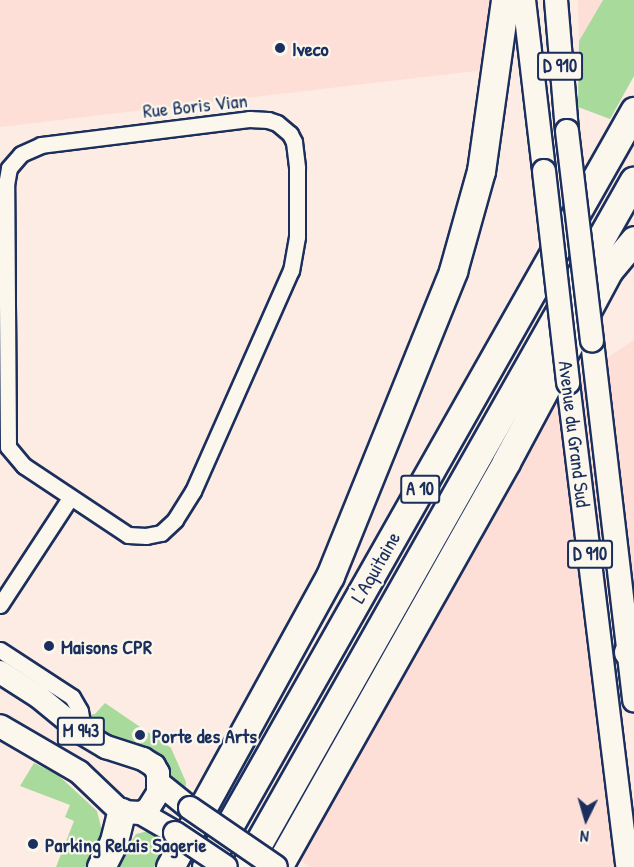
<!DOCTYPE html>
<html>
<head>
<meta charset="utf-8">
<style>
	body { margin:0 }
	#map { position:relative; width:634px; height:867px; overflow:hidden; background:#fcece3; font-family:"Patrick Hand",sans-serif }
	div>[style] { position:absolute }
	.built>* { inset:0; background:#fddfd8 }
	.green>* { inset:0; background:#a7da9b }
	.roads { filter:drop-shadow(2px 0 #1b2f5e) drop-shadow(-2px 0 #1b2f5e) drop-shadow(0 2px #1b2f5e) drop-shadow(0 -2px #1b2f5e) }
	.minor>* { height:15px; margin:-7.5px; padding:0 7.5px; transform-origin:7.5px; border-radius:7.5px; background:#fbf7ec }
	.primary>* { height:22px; margin:-11px; padding:0 11px; transform-origin:11px; border-radius:11px; background:#fbf7ec }
	.motorway>* { height:27px; margin:-13.5px; padding:0 13.5px; transform-origin:13.5px; border-radius:13.5px; background:#fbf7ec }
	.bridges { filter:drop-shadow(2px 0 #1b2f5e) drop-shadow(-2px 0 #1b2f5e) drop-shadow(0 2px #1b2f5e) drop-shadow(0 -2px #1b2f5e) }
	.primary-bridge>* { height:22px; margin:-11px; padding:0 11px; transform-origin:11px; border-radius:11px; background:#fbf7ec }
	.dots>* { width:16px; height:16px; translate:-50% -50%; box-sizing:border-box; border:3px solid #fbf7ec; border-radius:50% }
	span { translate:-50% -50%; white-space:nowrap; text-align:center; line-height:1.15; -webkit-text-stroke:4.5px #fbf7ec; paint-order:stroke }
	.shield-label span { padding:2px 4px; background:#fbf7ec; border:2px solid; border-radius:4px; -webkit-text-stroke-width:0 }
	.shield-label { font-size:18px; color:#1b2f5e; font-weight:700 }
	.poi-label { font-size:20px; color:#1b2f5e; font-weight:700 }
	.left { translate:0 -50%; text-align:left }
	.street-label { font-size:20px; color:#1b2f5e }
	.north { position:absolute; left:556px; top:789px; width:60px; height:60px; -webkit-text-stroke:4px #fbf7ec; paint-order:stroke; rotate:185deg; font-size:16px; font-weight:700; line-height:24px; text-align:center; color:#1b2f5e }
	.north::after { content:''; display:block; margin:auto; width:21px; height:27px; background:#1b2f5e; clip-path:polygon(50% 0,100% 100%,50% 72%,0 100%) }
</style>
</head>
<body>
<div id="map">
	<div class="built">
		<div style="clip-path:polygon(0 0,489px 0,484px 70px,0 127px)"></div>
		<div style="clip-path:polygon(578px 0,603px 0,579px 41px)"></div>
		<div style="clip-path:polygon(634px 340px,634px 595px,596px 599px,628px 867px,310px 867px,299px 859px,563px 387px)"></div>
	</div>
	<div class="green">
		<div style="clip-path:polygon(603px 0,634px 0,634px 76px,610px 119px,578px 107px,579px 41px)"></div>
		<div style="clip-path:polygon(105px 703px,171px 748px,186px 782px,185px 793px,175px 784px,161px 757px,151px 750px,92px 733px,88px 715px,95px 714px)"></div>
		<div style="clip-path:polygon(34px 763px,58px 775px,97px 811px,101px 827px,105px 827px,91px 867px,56px 867px,74px 821px,65px 817px,70px 805px,20px 786px)"></div>
		<div style="clip-path:polygon(148px 831px,169px 845px,154px 867px,115px 867px,136px 834px)"></div>
	</div>
	<div class="roads">
		<div class="minor">
			<div style="left:249px;top:119px;width:19px;rotate:3deg"></div>
			<div style="left:268px;top:120px;width:9px;rotate:18deg"></div>
			<div style="left:277px;top:123px;width:17px;rotate:40deg"></div>
			<div style="left:290px;top:134px;width:9px;rotate:63deg"></div>
			<div style="left:294px;top:142px;width:26px;rotate:83deg"></div>
			<div style="left:297px;top:168px;width:69px;rotate:90deg"></div>
			<div style="left:297px;top:237px;width:34px;rotate:100deg"></div>
			<div style="left:291px;top:270px;width:242px;rotate:113.9deg"></div>
			<div style="left:193px;top:491px;width:34px;rotate:122deg"></div>
			<div style="left:175px;top:520px;width:19px;rotate:137deg"></div>
			<div style="left:161px;top:533px;width:15px;rotate:169deg"></div>
			<div style="left:146px;top:536px;width:18px;rotate:-177deg"></div>
			<div style="left:128px;top:535px;width:125px;rotate:-146.4deg"></div>
			<div style="left:24px;top:466px;width:25px;rotate:-130deg"></div>
			<div style="left:8px;top:447px;width:262px;rotate:-90.4deg"></div>
			<div style="left:6px;top:185px;width:17px;rotate:-80deg"></div>
			<div style="left:9px;top:168px;width:18px;rotate:-49deg"></div>
			<div style="left:21px;top:154px;width:22px;rotate:-24deg"></div>
			<div style="left:41px;top:145px;width:210px;rotate:-7.1deg"></div>
			<div style="left:0;top:605px;width:128px;rotate:-56.8deg"></div>
			<div style="left:0;top:650px;width:86px;rotate:33.1deg"></div>
			<div style="left:72px;top:697px;width:16px;rotate:60deg"></div>
			<div style="left:80px;top:711px;width:23px;rotate:80deg"></div>
		</div>
		<div class="primary">
			<div style="left:524px;top:0;width:172px;rotate:83.3deg"></div>
			<div style="left:556px;top:0;width:131px;rotate:85.2deg"></div>
			<div style="left:592px;top:341px;width:362px;rotate:83.3deg"></div>
			<div style="left:568px;top:383px;width:488px;rotate:83deg"></div>
			<div style="left:0;top:672px;width:46px;rotate:32.7deg"></div>
			<div style="left:39px;top:697px;width:58px;rotate:39.4deg"></div>
			<div style="left:84px;top:734px;width:26px;rotate:31deg"></div>
			<div style="left:106px;top:747px;width:39px;rotate:18deg"></div>
			<div style="left:143px;top:759px;width:13px;rotate:32deg"></div>
			<div style="left:154px;top:766px;width:8px;rotate:60deg"></div>
			<div style="left:158px;top:773px;width:20px;rotate:90deg"></div>
			<div style="left:158px;top:793px;width:19px;rotate:122deg"></div>
			<div style="left:148px;top:809px;width:8px;rotate:150deg"></div>
			<div style="left:141px;top:813px;width:20px;rotate:-177deg"></div>
			<div style="left:121px;top:812px;width:58px;rotate:-136.4deg"></div>
			<div style="left:79px;top:772px;width:91px;rotate:-149.8deg"></div>
			<div style="left:160px;top:784px;width:38px;rotate:39deg"></div>
			<div style="left:141px;top:813px;width:39px;rotate:30deg"></div>
		</div>
		<div class="motorway">
			<div style="left:628px;top:652px;width:7px;rotate:34deg"></div>
			<div style="left:101px;top:867px;width:29px;rotate:-63deg"></div>
			<div style="left:114px;top:841px;width:30px;rotate:-76deg"></div>
			<div style="left:170px;top:867px;width:332px;rotate:-61.2deg"></div>
			<div style="left:330px;top:576px;width:329px;rotate:-68deg"></div>
			<div style="left:453px;top:271px;width:104px;rotate:-74.4deg"></div>
			<div style="left:481px;top:171px;width:173px;rotate:-82deg"></div>
			<div style="left:206px;top:867px;width:869px;rotate:-60.48deg"></div>
			<div style="left:245px;top:867px;width:789px;rotate:-60.48deg"></div>
			<div style="left:278px;top:867px;width:465px;rotate:-60.6deg"></div>
			<div style="left:506px;top:462px;width:218px;rotate:-61.8deg"></div>
			<div style="left:609px;top:270px;width:39px;rotate:-50deg"></div>
		</div>
	</div>
	<div class="bridges">
		<div class="primary-bridge">
			<div style="left:567px;top:131px;width:211px;rotate:83.2deg"></div>
			<div style="left:544px;top:171px;width:213px;rotate:83.5deg"></div>
			<div style="left:190px;top:808px;width:104px;rotate:34.5deg"></div>
			<div style="left:175px;top:833px;width:61px;rotate:33.7deg"></div>
		</div>
	</div>
	<div class="dots">
		<div style="left:280px;top:48px;background:#1b2f5e"></div>
		<div style="left:49px;top:646px;background:#1b2f5e"></div>
		<div style="left:140px;top:735px;background:#1b2f5e"></div>
		<div style="left:33px;top:844px;background:#1b2f5e"></div>
	</div>
	<div class="shield-label">
		<span style="left:560px;top:66px">D 910</span>
		<span style="left:420px;top:489px">A 10</span>
		<span style="left:590px;top:554px">D 910</span>
		<span style="left:81px;top:731px">M 943</span>
	</div>
	<div class="poi-label">
		<span class="left" style="left:292px;top:48px">Iveco</span>
		<span class="left" style="left:61px;top:646px">Maisons CPR</span>
		<span class="left" style="left:152px;top:735px">Porte des Arts</span>
		<span class="left" style="left:45px;top:844px">Parking Relais Sagerie</span>
	</div>
	<div class="street-label">
		<span style="left:195px;top:105px;rotate:-6deg">Rue Boris Vian</span>
		<span style="left:575px;top:434px;rotate:83deg">Avenue du Grand Sud</span>
		<span style="left:375px;top:567px;rotate:-60deg">L'Aquitaine</span>
	</div>
	<div class="north">N</div>
</div>
</body>
</html>
